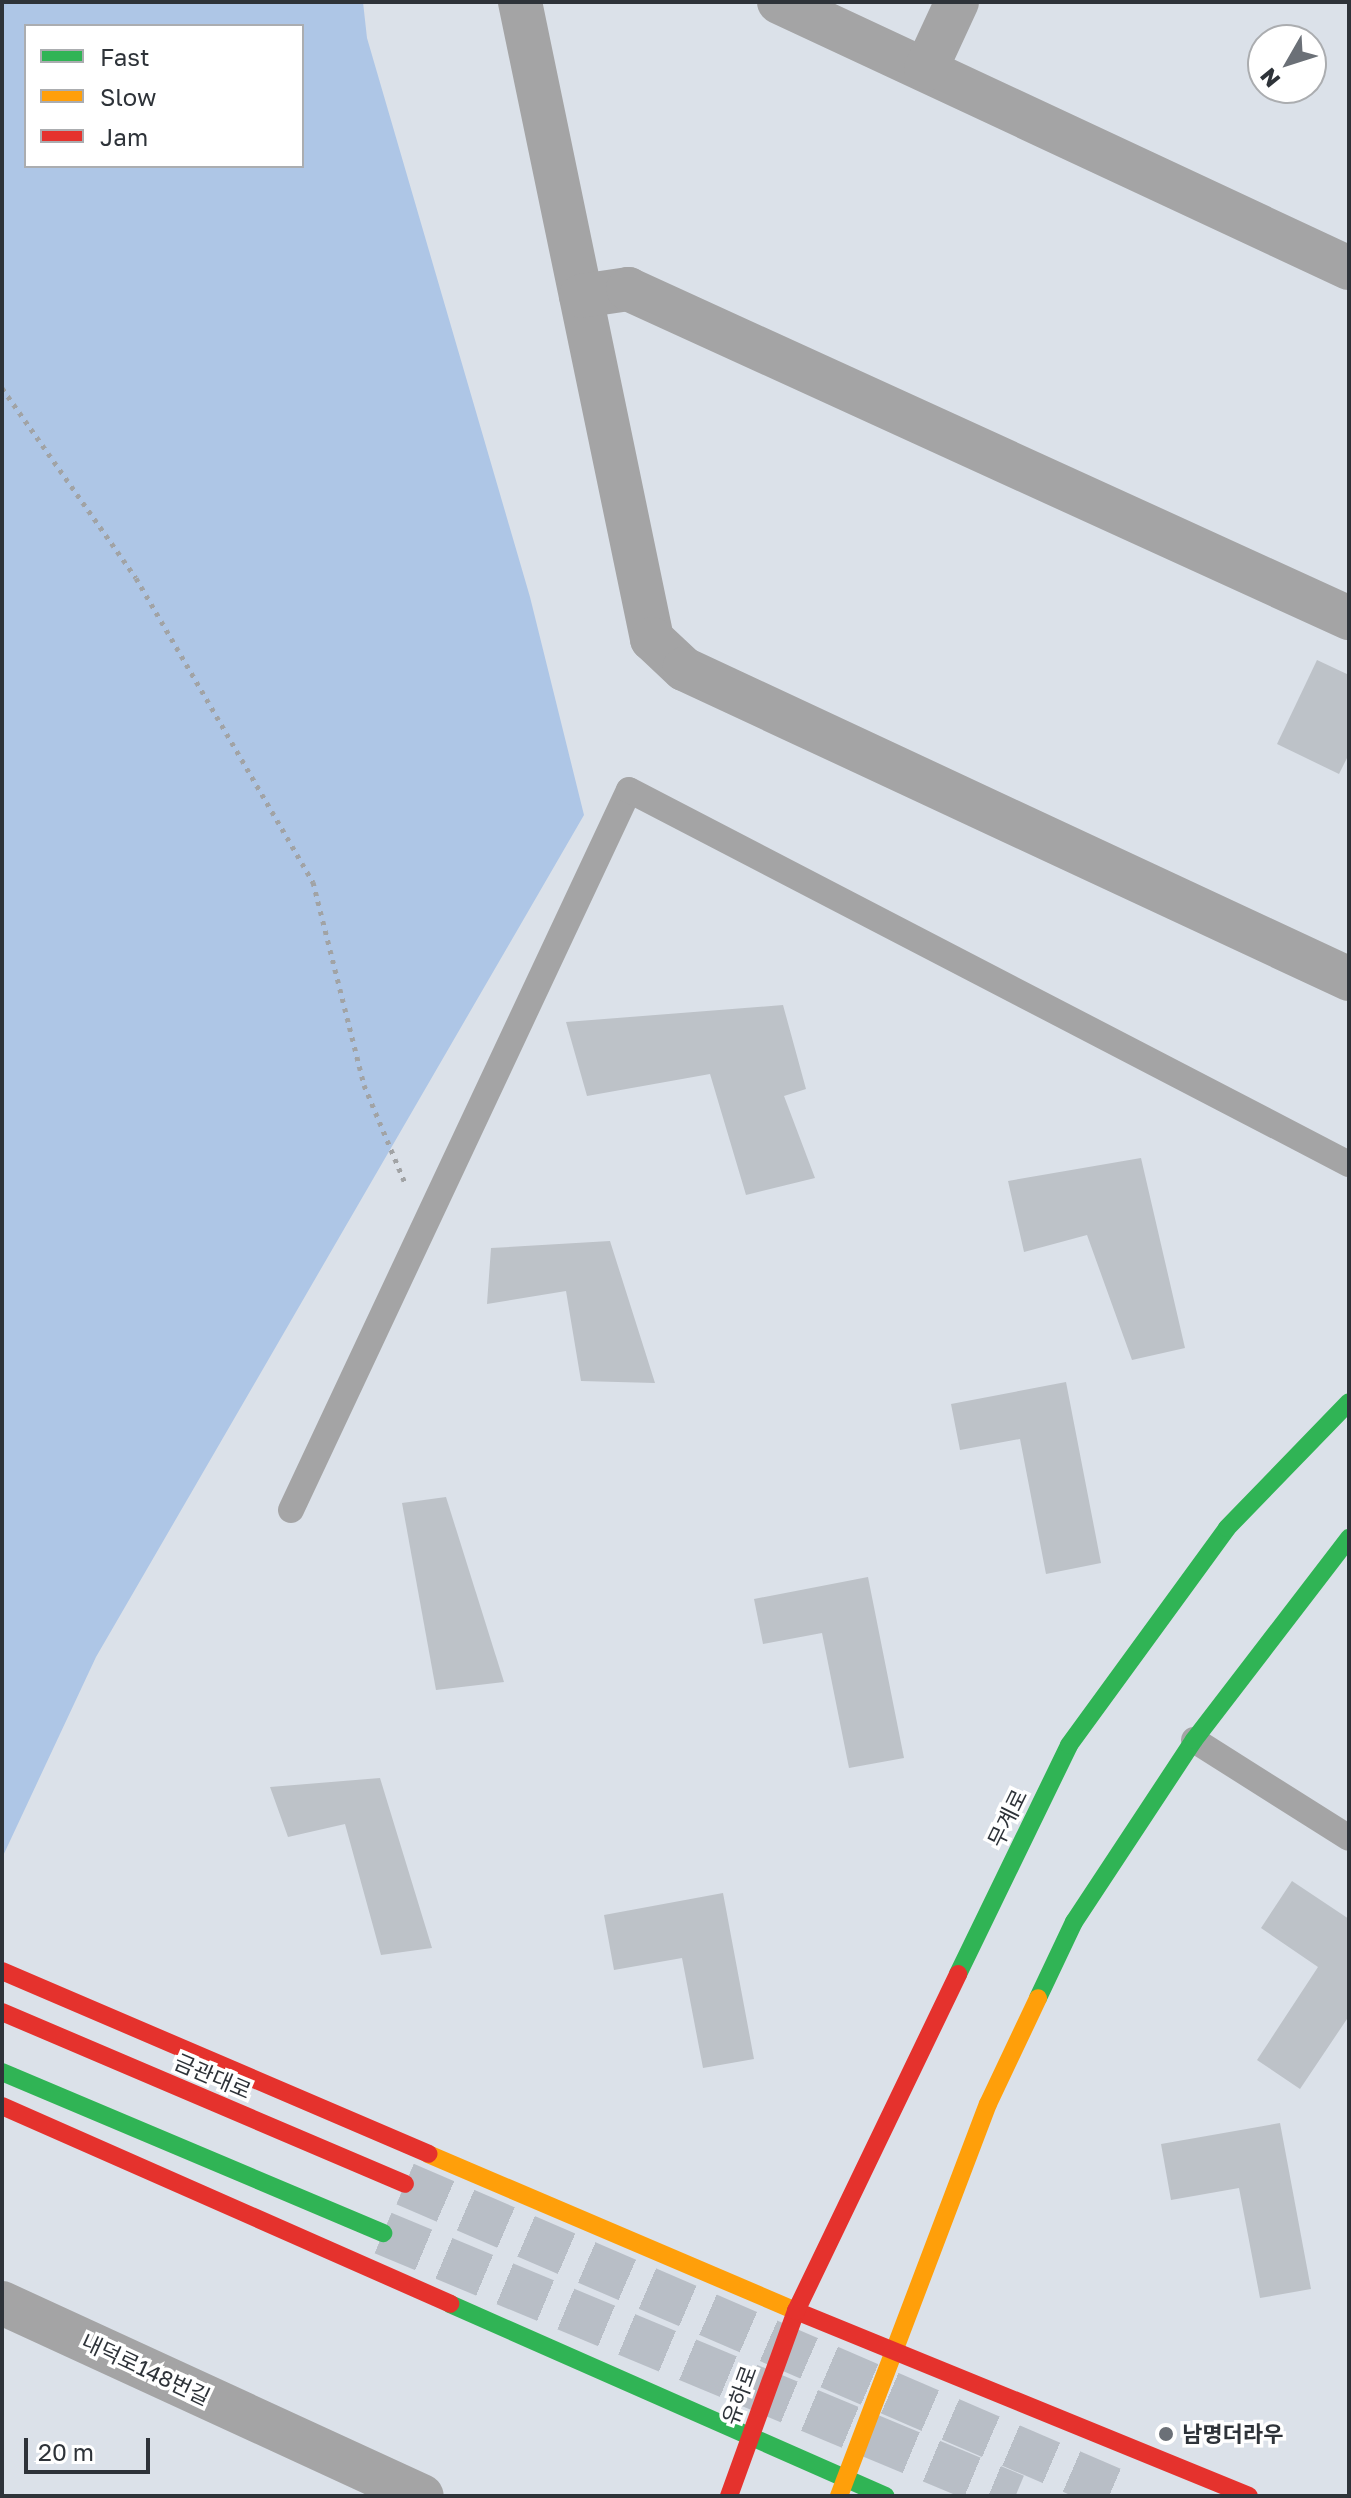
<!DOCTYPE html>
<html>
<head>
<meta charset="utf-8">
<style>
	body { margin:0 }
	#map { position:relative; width:1351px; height:2498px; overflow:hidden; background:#dbe1e9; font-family:"Golos Text","Noto Sans KR",sans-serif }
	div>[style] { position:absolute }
	.green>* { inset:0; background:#aec6e6 }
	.building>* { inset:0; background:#bdc2c8 }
	.primary-tunnel>* { height:44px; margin-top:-22px; transform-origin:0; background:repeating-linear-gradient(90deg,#b8bec6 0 44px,transparent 0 66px) }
	.path>* { height:5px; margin-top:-2.5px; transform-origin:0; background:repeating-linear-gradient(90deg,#a1a3a5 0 4px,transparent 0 10px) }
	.lane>* { height:26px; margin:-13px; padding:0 13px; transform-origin:13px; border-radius:13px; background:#a4a4a5 }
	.street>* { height:44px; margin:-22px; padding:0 22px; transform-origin:22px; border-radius:22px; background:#a4a4a5 }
	.fast>* { height:18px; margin:-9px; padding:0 9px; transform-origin:9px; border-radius:9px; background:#30b455 }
	.slow>* { height:18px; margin:-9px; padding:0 9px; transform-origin:9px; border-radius:9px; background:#ff9f0a }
	.jam>* { height:18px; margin:-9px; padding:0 9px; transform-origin:9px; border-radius:9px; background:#e5322d }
	.dots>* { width:22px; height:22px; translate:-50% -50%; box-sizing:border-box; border:4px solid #fff; border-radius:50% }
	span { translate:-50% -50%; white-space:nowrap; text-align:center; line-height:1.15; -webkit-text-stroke:7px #fff; paint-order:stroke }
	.street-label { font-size:22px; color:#2e3339 }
	.poi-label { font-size:22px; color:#2e3339; font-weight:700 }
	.left { translate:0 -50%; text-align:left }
	.frame { position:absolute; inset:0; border:4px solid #2e3339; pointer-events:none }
	.legend { position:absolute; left:24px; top:24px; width:280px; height:144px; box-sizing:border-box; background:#fff; border:2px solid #abadb0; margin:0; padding:10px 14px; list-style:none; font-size:24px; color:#2e3339 }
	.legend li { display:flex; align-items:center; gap:16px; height:40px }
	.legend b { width:40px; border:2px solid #abadb0 }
	.north { position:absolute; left:1247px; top:24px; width:80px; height:80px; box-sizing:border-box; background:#fff; border:2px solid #abadb0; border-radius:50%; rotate:231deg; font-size:22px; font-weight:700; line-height:32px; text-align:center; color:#2e3339 }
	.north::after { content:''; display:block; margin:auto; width:28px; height:36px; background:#6b7077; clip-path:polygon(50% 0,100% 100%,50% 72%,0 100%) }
	.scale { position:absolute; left:24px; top:2438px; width:126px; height:36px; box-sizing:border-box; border:4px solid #2e3339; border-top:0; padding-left:10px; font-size:24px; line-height:28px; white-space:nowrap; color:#2e3339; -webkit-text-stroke:6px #fff; paint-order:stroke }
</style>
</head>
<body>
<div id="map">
	<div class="green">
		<div style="clip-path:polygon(evenodd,2px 2px,363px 2px,367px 38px,530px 597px,584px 815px,96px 1657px,2px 1858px,2px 2px,26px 26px,302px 26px,302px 166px,26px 166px,26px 26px)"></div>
	</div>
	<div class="building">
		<div style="clip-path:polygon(1317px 660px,1349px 675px,1349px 754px,1339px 774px,1277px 744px)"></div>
		<div style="clip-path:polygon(783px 1005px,806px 1089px,784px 1096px,815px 1178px,746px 1195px,710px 1074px,587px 1096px,566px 1022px)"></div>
		<div style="clip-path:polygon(1141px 1158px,1185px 1348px,1132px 1360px,1087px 1235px,1024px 1252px,1008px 1181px)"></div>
		<div style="clip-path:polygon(610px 1241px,655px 1383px,581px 1381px,566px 1291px,487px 1304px,491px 1248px)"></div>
		<div style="clip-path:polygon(1066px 1382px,1101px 1563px,1046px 1574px,1020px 1439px,960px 1450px,951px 1404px)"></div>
		<div style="clip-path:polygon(446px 1497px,504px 1682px,436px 1690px,402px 1503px)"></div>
		<div style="clip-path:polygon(868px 1577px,904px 1758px,849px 1768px,822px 1633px,763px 1644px,754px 1599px)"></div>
		<div style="clip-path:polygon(380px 1778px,432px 1948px,381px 1955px,345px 1824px,288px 1837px,270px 1787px)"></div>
		<div style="clip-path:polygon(1292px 1881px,1349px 1919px,1349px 2016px,1300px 2089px,1257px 2060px,1318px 1967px,1261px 1928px)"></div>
		<div style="clip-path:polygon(723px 1893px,754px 2059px,703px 2068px,682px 1958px,614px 1970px,604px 1915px)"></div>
		<div style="clip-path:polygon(1280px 2123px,1311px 2289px,1260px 2298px,1239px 2188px,1171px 2200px,1161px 2144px)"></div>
	</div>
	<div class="primary-tunnel">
		<div style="left:405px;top:2184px;width:787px;rotate:23.34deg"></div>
		<div style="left:383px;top:2233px;width:685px;rotate:22.59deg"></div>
	</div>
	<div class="path">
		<div style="left:2px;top:388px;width:232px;rotate:54.8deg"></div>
		<div style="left:136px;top:578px;width:352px;rotate:59.8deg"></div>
		<div style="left:313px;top:882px;width:209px;rotate:75.9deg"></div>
		<div style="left:364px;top:1085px;width:106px;rotate:67.3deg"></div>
	</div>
	<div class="lane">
		<div style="left:291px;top:1510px;width:795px;rotate:-64.85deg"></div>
		<div style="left:629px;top:790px;width:811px;rotate:27.45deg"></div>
		<div style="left:1194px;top:1740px;width:183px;rotate:32.3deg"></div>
	</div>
	<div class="street">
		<div style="left:520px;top:2px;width:651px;rotate:78.29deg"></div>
		<div style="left:652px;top:639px;width:44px;rotate:43.2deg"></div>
		<div style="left:684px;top:669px;width:734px;rotate:24.99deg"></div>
		<div style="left:779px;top:2px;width:629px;rotate:25.02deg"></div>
		<div style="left:926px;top:69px;width:74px;rotate:-65.2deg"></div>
		<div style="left:581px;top:296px;width:48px;rotate:-8.5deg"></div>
		<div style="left:628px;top:289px;width:793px;rotate:24.53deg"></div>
		<div style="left:2px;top:2303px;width:462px;rotate:24.7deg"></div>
	</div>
	<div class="fast">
		<div style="left:958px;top:1974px;width:254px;rotate:-64.1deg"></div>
		<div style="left:1069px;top:1745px;width:268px;rotate:-53.9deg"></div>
		<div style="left:1227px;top:1528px;width:175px;rotate:-45.9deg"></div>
		<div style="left:1038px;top:1998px;width:84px;rotate:-64.7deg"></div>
		<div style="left:1074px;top:1922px;width:218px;rotate:-56.6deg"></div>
		<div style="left:1194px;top:1740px;width:255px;rotate:-52.5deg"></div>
		<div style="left:2px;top:2072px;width:414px;rotate:22.9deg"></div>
		<div style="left:450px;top:2304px;width:476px;rotate:23.8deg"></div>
	</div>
	<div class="slow">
		<div style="left:428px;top:2154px;width:400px;rotate:23.1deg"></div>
		<div style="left:839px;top:2496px;width:419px;rotate:-69.2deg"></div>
		<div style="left:988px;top:2104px;width:117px;rotate:-64.7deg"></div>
	</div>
	<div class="jam">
		<div style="left:2px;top:1971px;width:464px;rotate:23.2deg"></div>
		<div style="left:2px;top:2012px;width:438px;rotate:23.1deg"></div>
		<div style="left:2px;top:2106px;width:490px;rotate:23.8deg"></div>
		<div style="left:796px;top:2311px;width:489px;rotate:22.2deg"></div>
		<div style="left:729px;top:2496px;width:197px;rotate:-70.1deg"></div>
		<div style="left:796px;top:2311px;width:374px;rotate:-64.3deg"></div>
	</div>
	<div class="dots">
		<div style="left:1166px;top:2434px;background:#6b7077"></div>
	</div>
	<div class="street-label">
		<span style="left:1007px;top:1818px;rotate:-64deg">무계로</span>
		<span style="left:213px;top:2076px;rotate:23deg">금관대로</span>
		<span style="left:146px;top:2369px;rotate:25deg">내덕로148번길</span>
		<span style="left:739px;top:2395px;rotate:-70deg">유하로</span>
	</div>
	<div class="poi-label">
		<span class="left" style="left:1182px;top:2434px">남명더라우</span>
	</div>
	<div class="frame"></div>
	<ul class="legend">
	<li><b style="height:10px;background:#30b455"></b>Fast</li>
	<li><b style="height:10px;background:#ff9f0a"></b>Slow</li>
	<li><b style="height:10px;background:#e5322d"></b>Jam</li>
	</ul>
	<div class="north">N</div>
	<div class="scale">20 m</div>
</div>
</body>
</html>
